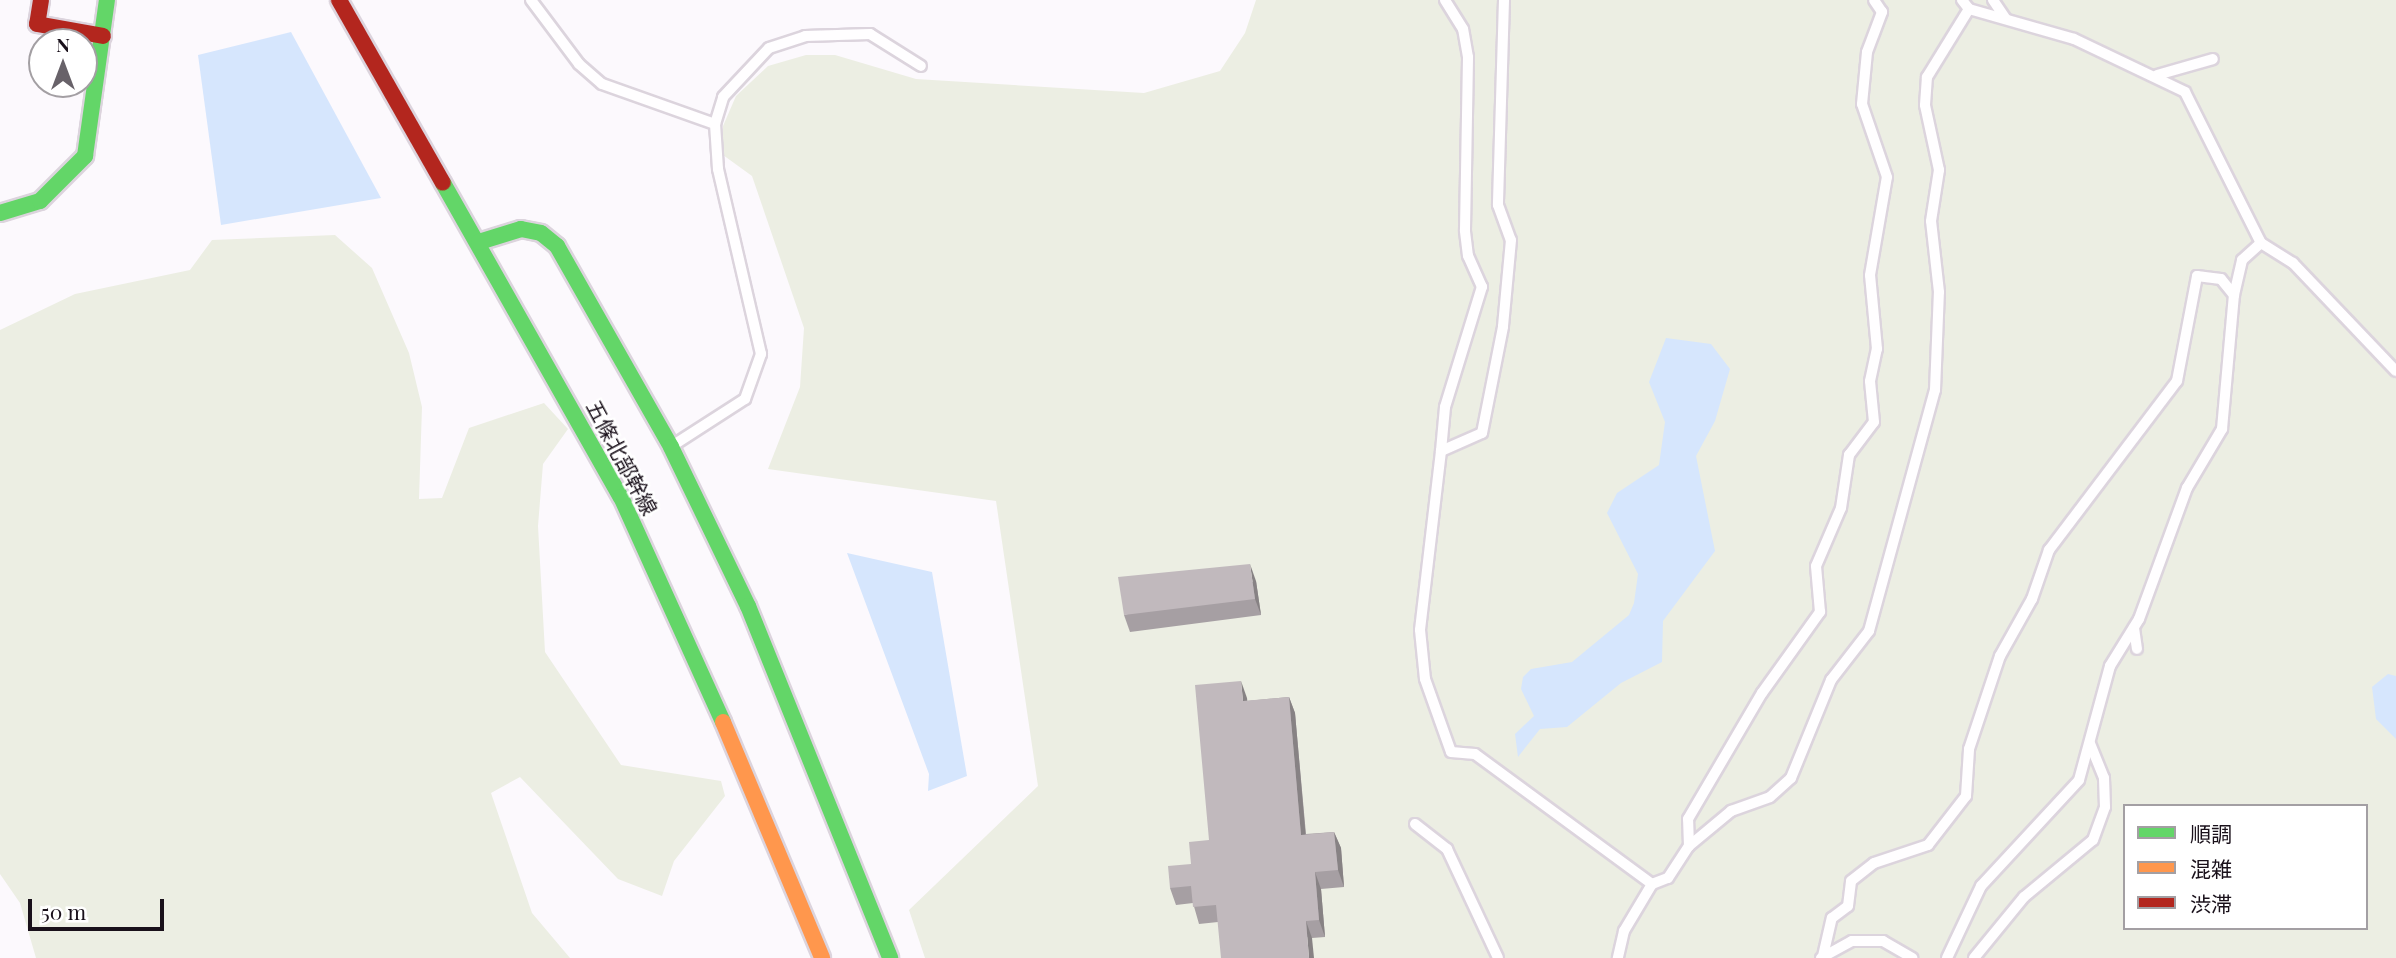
<!DOCTYPE html>
<html>
<head>
<meta charset="utf-8">
<style>
	body { margin:0 }
	#map { position:relative; width:2396px; height:958px; overflow:hidden; background:#fcf9fd; font-family:"Playfair Display","Noto Sans JP",serif }
	div>[style] { position:absolute }
	.green>* { inset:0; background:#eceee3 }
	.water>* { inset:0; background:#d6e6fd }
	.roads { filter:drop-shadow(2px 0 #dcd4dd) drop-shadow(-2px 0 #dcd4dd) drop-shadow(0 2px #dcd4dd) drop-shadow(0 -2px #dcd4dd) }
	.lane>* { height:10px; margin:-5px; padding:0 5px; transform-origin:5px; border-radius:5px; background:#fffeff }
	.fast>* { height:16px; margin:-8px; padding:0 8px; transform-origin:8px; border-radius:8px; background:#63d668 }
	.slow>* { height:16px; margin:-8px; padding:0 8px; transform-origin:8px; border-radius:8px; background:#ff974d }
	.jam>* { height:16px; margin:-8px; padding:0 8px; transform-origin:8px; border-radius:8px; background:#b3261e }
	.wall>* { inset:0; background:#a69fa3 }
	.shaded-wall>* { inset:0; background:#878284 }
	.building>* { inset:0; background:#c1b9bd }
	span { translate:-50% -50%; white-space:nowrap; text-align:center; line-height:1.15; -webkit-text-stroke:5px #fff; paint-order:stroke }
	.street-label { font-size:21px; color:#19101a }
	.legend { position:absolute; left:2123px; top:804px; width:245px; height:126px; box-sizing:border-box; background:#fff; border:2px solid #a39fa3; margin:0; padding:9px 12px; list-style:none; font-size:21px; color:#19101a }
	.legend li { display:flex; align-items:center; gap:14px; height:35px }
	.legend b { width:35px; border:2px solid #a39fa3 }
	.north { position:absolute; left:28px; top:28px; width:70px; height:70px; box-sizing:border-box; background:#fff; border:2px solid #a39fa3; border-radius:50%; rotate:0deg; font-size:19px; font-weight:700; line-height:28px; text-align:center; color:#19101a }
	.north::after { content:''; display:block; margin:auto; width:24px; height:32px; background:#686269; clip-path:polygon(50% 0,100% 100%,50% 72%,0 100%) }
	.scale { position:absolute; left:28px; top:899px; width:136px; height:32px; box-sizing:border-box; border:4px solid #19101a; border-top:0; padding-left:9px; font-size:21px; line-height:24px; white-space:nowrap; color:#19101a; -webkit-text-stroke:5px #fff; paint-order:stroke }
</style>
</head>
<body>
<div id="map">
	<div class="green">
		<div style="clip-path:polygon(evenodd,1256px 0,2396px 0,2396px 958px,925px 958px,909px 910px,1038px 786px,996px 501px,768px 469px,800px 387px,804px 328px,752px 176px,723px 155px,723px 126px,736px 96px,768px 66px,806px 55px,835px 55px,916px 79px,1144px 93px,1220px 71px,1245px 33px,1256px 0,2125px 806px,2366px 806px,2366px 928px,2125px 928px,2125px 806px)"></div>
		<div style="clip-path:polygon(335px 235px,372px 268px,409px 353px,422px 407px,419px 499px,442px 498px,469px 428px,544px 403px,568px 429px,543px 464px,538px 526px,545px 652px,621px 765px,721px 781px,725px 796px,674px 861px,662px 896px,618px 879px,520px 777px,491px 793px,532px 913px,570px 958px,36px 958px,20px 903px,0 874px,0 330px,75px 294px,190px 270px,212px 240px)"></div>
	</div>
	<div class="water">
		<div style="clip-path:polygon(291px 32px,381px 198px,221px 225px,198px 55px)"></div>
		<div style="clip-path:polygon(1666px 338px,1711px 344px,1730px 369px,1715px 421px,1696px 456px,1715px 551px,1663px 621px,1662px 662px,1621px 683px,1567px 727px,1540px 729px,1518px 757px,1515px 734px,1534px 716px,1521px 689px,1523px 677px,1531px 669px,1572px 662px,1629px 615px,1634px 603px,1638px 574px,1607px 513px,1617px 493px,1659px 465px,1665px 422px,1649px 382px)"></div>
		<div style="clip-path:polygon(847px 553px,932px 572px,967px 776px,928px 791px,929px 774px)"></div>
		<div style="clip-path:polygon(2388px 674px,2396px 676px,2396px 739px,2376px 719px,2372px 687px)"></div>
	</div>
	<div class="roads">
		<div class="lane">
			<div style="left:531px;top:0;width:80px;rotate:53.1deg"></div>
			<div style="left:579px;top:64px;width:30px;rotate:41deg"></div>
			<div style="left:602px;top:84px;width:120px;rotate:19.5deg"></div>
			<div style="left:1504px;top:0;width:205px;rotate:91.7deg"></div>
			<div style="left:1498px;top:205px;width:37px;rotate:70deg"></div>
			<div style="left:1511px;top:240px;width:87px;rotate:95.3deg"></div>
			<div style="left:1503px;top:327px;width:108px;rotate:101.2deg"></div>
			<div style="left:1482px;top:433px;width:45px;rotate:156.3deg"></div>
			<div style="left:1441px;top:451px;width:180px;rotate:96.7deg"></div>
			<div style="left:1420px;top:630px;width:49px;rotate:84.2deg"></div>
			<div style="left:1425px;top:679px;width:77px;rotate:70.4deg"></div>
			<div style="left:1451px;top:752px;width:24px;rotate:5deg"></div>
			<div style="left:1475px;top:754px;width:220px;rotate:36.3deg"></div>
			<div style="left:1652px;top:884px;width:55px;rotate:120.8deg"></div>
			<div style="left:1624px;top:931px;width:28px;rotate:103deg"></div>
			<div style="left:1962px;top:0;width:11px;rotate:52deg"></div>
			<div style="left:1969px;top:9px;width:109px;rotate:15.9deg"></div>
			<div style="left:2074px;top:39px;width:123px;rotate:25.5deg"></div>
			<div style="left:2185px;top:92px;width:169px;rotate:63.3deg"></div>
			<div style="left:2261px;top:243px;width:38px;rotate:32deg"></div>
			<div style="left:2293px;top:263px;width:149px;rotate:46.4deg"></div>
			<div style="left:1993px;top:0;width:23px;rotate:56deg"></div>
			<div style="left:2157px;top:75px;width:58px;rotate:-15.9deg"></div>
			<div style="left:672px;top:446px;width:87px;rotate:-32.8deg"></div>
			<div style="left:745px;top:399px;width:48px;rotate:-70.4deg"></div>
			<div style="left:761px;top:354px;width:190px;rotate:-103.1deg"></div>
			<div style="left:718px;top:169px;width:45px;rotate:-93.8deg"></div>
			<div style="left:715px;top:124px;width:28px;rotate:-73deg"></div>
			<div style="left:723px;top:97px;width:67px;rotate:-46.8deg"></div>
			<div style="left:769px;top:48px;width:38px;rotate:-18deg"></div>
			<div style="left:805px;top:36px;width:65px;rotate:-1.8deg"></div>
			<div style="left:870px;top:34px;width:60px;rotate:32.1deg"></div>
			<div style="left:1441px;top:451px;width:44px;rotate:-84.8deg"></div>
			<div style="left:1445px;top:407px;width:126px;rotate:-72.9deg"></div>
			<div style="left:1482px;top:287px;width:34px;rotate:-114deg"></div>
			<div style="left:1468px;top:256px;width:26px;rotate:-97deg"></div>
			<div style="left:1465px;top:230px;width:173px;rotate:-89deg"></div>
			<div style="left:1468px;top:57px;width:28px;rotate:-100deg"></div>
			<div style="left:1463px;top:29px;width:34px;rotate:-122deg"></div>
			<div style="left:2134px;top:628px;width:21px;rotate:82deg"></div>
			<div style="left:1415px;top:824px;width:41px;rotate:38deg"></div>
			<div style="left:1447px;top:849px;width:120px;rotate:64.9deg"></div>
			<div style="left:1689px;top:846px;width:27px;rotate:-92deg"></div>
			<div style="left:1688px;top:819px;width:146px;rotate:-59.6deg"></div>
			<div style="left:1762px;top:693px;width:100px;rotate:-54.4deg"></div>
			<div style="left:1820px;top:612px;width:46px;rotate:-95deg"></div>
			<div style="left:1816px;top:566px;width:63px;rotate:-66.7deg"></div>
			<div style="left:1841px;top:508px;width:54px;rotate:-81.4deg"></div>
			<div style="left:1849px;top:455px;width:41px;rotate:-52.9deg"></div>
			<div style="left:1874px;top:422px;width:41px;rotate:-95.6deg"></div>
			<div style="left:1870px;top:381px;width:33px;rotate:-78deg"></div>
			<div style="left:1877px;top:349px;width:74px;rotate:-95.4deg"></div>
			<div style="left:1870px;top:275px;width:99px;rotate:-80.2deg"></div>
			<div style="left:1887px;top:177px;width:77px;rotate:-108.9deg"></div>
			<div style="left:1862px;top:104px;width:52px;rotate:-84.5deg"></div>
			<div style="left:1867px;top:52px;width:43px;rotate:-69.4deg"></div>
			<div style="left:1882px;top:12px;width:14px;rotate:-124deg"></div>
			<div style="left:1652px;top:884px;width:17px;rotate:-21deg"></div>
			<div style="left:1668px;top:878px;width:38px;rotate:-57deg"></div>
			<div style="left:1689px;top:846px;width:55px;rotate:-39.8deg"></div>
			<div style="left:1731px;top:811px;width:41px;rotate:-19.7deg"></div>
			<div style="left:1770px;top:797px;width:28px;rotate:-42deg"></div>
			<div style="left:1791px;top:778px;width:106px;rotate:-67.8deg"></div>
			<div style="left:1831px;top:680px;width:62px;rotate:-52.2deg"></div>
			<div style="left:1869px;top:631px;width:250px;rotate:-74.7deg"></div>
			<div style="left:1935px;top:390px;width:98px;rotate:-87.7deg"></div>
			<div style="left:1939px;top:292px;width:71px;rotate:-96.4deg"></div>
			<div style="left:1931px;top:221px;width:52px;rotate:-81.1deg"></div>
			<div style="left:1939px;top:170px;width:66px;rotate:-102.2deg"></div>
			<div style="left:1925px;top:105px;width:28px;rotate:-86deg"></div>
			<div style="left:1927px;top:77px;width:80px;rotate:-58.3deg"></div>
			<div style="left:1823px;top:956px;width:39px;rotate:-77deg"></div>
			<div style="left:1832px;top:918px;width:20px;rotate:-37deg"></div>
			<div style="left:1848px;top:906px;width:25px;rotate:-83deg"></div>
			<div style="left:1851px;top:881px;width:29px;rotate:-38deg"></div>
			<div style="left:1874px;top:863px;width:57px;rotate:-18.4deg"></div>
			<div style="left:1928px;top:845px;width:62px;rotate:-52.2deg"></div>
			<div style="left:1966px;top:796px;width:47px;rotate:-86.3deg"></div>
			<div style="left:1969px;top:749px;width:98px;rotate:-71.6deg"></div>
			<div style="left:2000px;top:656px;width:65px;rotate:-60.7deg"></div>
			<div style="left:2032px;top:599px;width:52px;rotate:-70.9deg"></div>
			<div style="left:2049px;top:550px;width:212px;rotate:-52.9deg"></div>
			<div style="left:2177px;top:381px;width:107px;rotate:-79.2deg"></div>
			<div style="left:2197px;top:276px;width:24px;rotate:7deg"></div>
			<div style="left:2221px;top:279px;width:21px;rotate:51deg"></div>
			<div style="left:1821px;top:958px;width:35px;rotate:-29deg"></div>
			<div style="left:1852px;top:941px;width:31px"></div>
			<div style="left:1883px;top:941px;width:34px;rotate:30deg"></div>
			<div style="left:1947px;top:958px;width:80px;rotate:-64.7deg"></div>
			<div style="left:1981px;top:886px;width:144px;rotate:-47.2deg"></div>
			<div style="left:2079px;top:780px;width:118px;rotate:-74.8deg"></div>
			<div style="left:2110px;top:666px;width:55px;rotate:-58.3deg"></div>
			<div style="left:2139px;top:619px;width:140px;rotate:-69.9deg"></div>
			<div style="left:2187px;top:488px;width:69px;rotate:-59.3deg"></div>
			<div style="left:2222px;top:429px;width:135px;rotate:-84.9deg"></div>
			<div style="left:2234px;top:295px;width:36px;rotate:-77deg"></div>
			<div style="left:2242px;top:260px;width:25px;rotate:-42deg"></div>
			<div style="left:1974px;top:958px;width:79px;rotate:-50.7deg"></div>
			<div style="left:2024px;top:897px;width:89px;rotate:-39.6deg"></div>
			<div style="left:2093px;top:840px;width:35px;rotate:-70deg"></div>
			<div style="left:2105px;top:807px;width:29px;rotate:-92deg"></div>
			<div style="left:2104px;top:778px;width:38px;rotate:-112deg"></div>
		</div>
		<div class="fast">
			<div style="left:443px;top:183px;width:361px;rotate:60.5deg"></div>
			<div style="left:621px;top:497px;width:247px;rotate:65.6deg"></div>
			<div style="left:0;top:213px;width:42px;rotate:-16.7deg"></div>
			<div style="left:40px;top:201px;width:64px;rotate:-45deg"></div>
			<div style="left:85px;top:156px;width:158px;rotate:-82deg"></div>
			<div style="left:479px;top:242px;width:44px;rotate:-17.2deg"></div>
			<div style="left:521px;top:229px;width:20px;rotate:11deg"></div>
			<div style="left:541px;top:233px;width:21px;rotate:39deg"></div>
			<div style="left:557px;top:246px;width:231px;rotate:60.4deg"></div>
			<div style="left:671px;top:447px;width:177px;rotate:64.2deg"></div>
			<div style="left:748px;top:606px;width:380px;rotate:68deg"></div>
		</div>
		<div class="slow">
			<div style="left:723px;top:722px;width:256px;rotate:67.2deg"></div>
		</div>
		<div class="jam">
			<div style="left:41px;top:0;width:24px;rotate:99deg"></div>
			<div style="left:37px;top:24px;width:67px;rotate:10.3deg"></div>
			<div style="left:339px;top:0;width:210px;rotate:60.4deg"></div>
		</div>
	</div>
	<div class="wall">
		<div style="clip-path:polygon(1256px 581px,1261px 615px,1130px 632px,1124px 615px)"></div>
		<div style="clip-path:polygon(1289px 697px,1295px 713px,1306px 834px,1334px 832px,1341px 848px,1344px 887px,1321px 889px,1325px 937px,1312px 938px,1218px 922px,1199px 924px,1193px 903px,1176px 905px,1170px 888px,1191px 864px,1209px 840px,1247px 698px,1247px 701px)"></div>
	</div>
	<div class="shaded-wall">
		<div style="clip-path:polygon(1250px 564px,1256px 581px,1261px 615px,1255px 599px)"></div>
		<div style="clip-path:polygon(1241px 681px,1247px 698px,1249px 717px,1243px 701px)"></div>
		<div style="clip-path:polygon(1289px 697px,1295px 713px,1307px 851px,1301px 835px)"></div>
		<div style="clip-path:polygon(1334px 832px,1341px 848px,1344px 887px,1338px 870px)"></div>
		<div style="clip-path:polygon(1315px 872px,1321px 889px,1325px 937px,1319px 920px)"></div>
		<div style="clip-path:polygon(1306px 921px,1312px 938px,1314px 958px,1309px 958px)"></div>
	</div>
	<div class="building">
		<div style="clip-path:polygon(1250px 564px,1255px 599px,1124px 615px,1118px 577px)"></div>
		<div style="clip-path:polygon(1241px 681px,1243px 701px,1289px 697px,1301px 835px,1334px 832px,1338px 870px,1315px 872px,1319px 920px,1306px 921px,1309px 958px,1221px 958px,1216px 905px,1193px 907px,1191px 886px,1170px 888px,1168px 866px,1191px 864px,1189px 842px,1209px 840px,1195px 685px)"></div>
	</div>
	<div class="street-label">
		<span style="left:623px;top:457px;rotate:62deg">五條北部幹線</span>
	</div>
	<ul class="legend">
	<li><b style="height:9px;background:#63d668"></b>順調</li>
	<li><b style="height:9px;background:#ff974d"></b>混雑</li>
	<li><b style="height:9px;background:#b3261e"></b>渋滞</li>
	</ul>
	<div class="north">N</div>
	<div class="scale">50 m</div>
</div>
</body>
</html>
